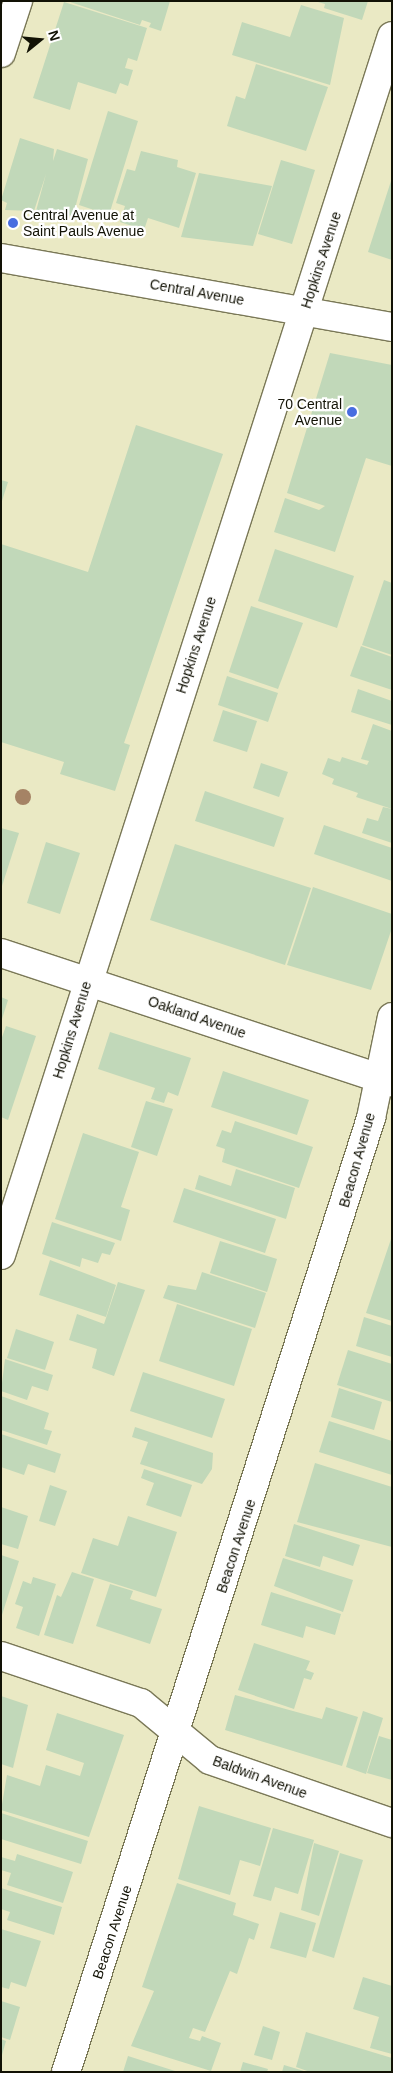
<!DOCTYPE html>
<html>
<head>
<meta charset="utf-8">
<style>
	body { margin:0 }
	#map { position:relative; width:393px; height:2073px; overflow:hidden; background:#eae9c4; font-family:Helvetica,sans-serif }
	div>[style] { position:absolute }
	.building>* { inset:0; background:#c1d8b9 }
	.roads { filter:drop-shadow(1px 0 #7a7857) drop-shadow(-1px 0 #7a7857) drop-shadow(0 1px #7a7857) drop-shadow(0 -1px #7a7857) }
	.minor>* { height:28px; margin:-14px; padding:0 14px; transform-origin:14px; border-radius:14px; background:#fff }
	.tertiary>* { height:28px; margin:-14px; padding:0 14px; transform-origin:14px; border-radius:14px; background:#fff }
	.secondary>* { height:28px; margin:-14px; padding:0 14px; transform-origin:14px; border-radius:14px; background:#fff }
	.trees>* { width:16px; height:16px; margin:-8px; border-radius:50%; background:#a58365 }
	.dots>* { width:14px; height:14px; translate:-50% -50%; box-sizing:border-box; border:2px solid #fff; border-radius:50% }
	span { translate:-50% -50%; white-space:nowrap; text-align:center; line-height:1.15; -webkit-text-stroke:4.5px #fff; paint-order:stroke }
	.poi-label { font-size:14px; color:#121205 }
	.left { translate:0 -50%; text-align:left }
	.right { translate:-100% -50%; text-align:right }
	.street-label { font-size:14px; color:#121205 }
	.frame { position:absolute; inset:0; border:2px solid #121205; pointer-events:none }
	.north { position:absolute; left:15px; top:15px; width:50px; height:50px; -webkit-text-stroke:4px #fff; paint-order:stroke; rotate:73deg; font-size:14px; font-weight:700; line-height:20px; text-align:center; color:#121205 }
	.north::after { content:''; display:block; margin:auto; width:18px; height:22px; background:#121205; clip-path:polygon(50% 0,100% 100%,50% 72%,0 100%) }
</style>
</head>
<body>
<div id="map">
	<div class="building">
		<div style="clip-path:polygon(67px 1px,170px 1px,161px 31px,149px 27px,151px 23px,142px 20px,140px 25px)"></div>
		<div style="clip-path:polygon(368px 1px,362px 20px,324px 8px,325px 4px,318px 2px)"></div>
		<div style="clip-path:polygon(64px 2px,147px 28px,137px 61px,128px 58px,125px 68px,133px 70px,128px 86px,120px 83px,116px 94px,78px 82px,70px 110px,33px 98px)"></div>
		<div style="clip-path:polygon(301px 5px,344px 18px,330px 85px,232px 55px,242px 22px,290px 37px)"></div>
		<div style="clip-path:polygon(256px 64px,328px 87px,306px 151px,227px 126px,236px 96px,245px 99px)"></div>
		<div style="clip-path:polygon(108px 111px,138px 121px,109px 215px,79px 205px)"></div>
		<div style="clip-path:polygon(20px 138px,54px 149px,53px 161px,57px 149px,88px 159px,73px 216px,36px 211px,46px 174px,34px 211px,5px 210px,7px 203px,1px 200px)"></div>
		<div style="clip-path:polygon(141px 151px,178px 160px,177px 167px,196px 173px,179px 228px,148px 218px,144px 230px,120px 222px,125px 206px,116px 203px,127px 169px,135px 171px)"></div>
		<div style="clip-path:polygon(281px 160px,315px 170px,292px 244px,258px 234px)"></div>
		<div style="clip-path:polygon(199px 173px,272px 186px,253px 246px,181px 237px)"></div>
		<div style="clip-path:polygon(391px 181px,392px 181px,392px 260px,368px 252px)"></div>
		<div style="clip-path:polygon(330px 353px,392px 365px,392px 466px,366px 458px,335px 552px,274px 532px,285px 498px,319px 510px,325px 506px,287px 493px)"></div>
		<div style="clip-path:polygon(136px 425px,223px 454px,124px 743px,130px 745px,115px 791px,60px 774px,64px 762px,1px 742px,1px 544px,88px 572px)"></div>
		<div style="clip-path:polygon(1px 480px,8px 482px,2px 501px,1px 501px)"></div>
		<div style="clip-path:polygon(275px 549px,354px 576px,337px 628px,258px 601px)"></div>
		<div style="clip-path:polygon(384px 580px,392px 583px,392px 655px,362px 645px)"></div>
		<div style="clip-path:polygon(251px 606px,303px 623px,278px 689px,229px 672px)"></div>
		<div style="clip-path:polygon(361px 646px,392px 657px,392px 690px,350px 676px)"></div>
		<div style="clip-path:polygon(227px 676px,278px 693px,268px 722px,218px 705px)"></div>
		<div style="clip-path:polygon(358px 689px,392px 701px,392px 725px,351px 712px)"></div>
		<div style="clip-path:polygon(223px 710px,257px 721px,247px 752px,213px 741px)"></div>
		<div style="clip-path:polygon(373px 724px,392px 731px,392px 809px,356px 797px,358px 793px,332px 784px,334px 779px,322px 774px,328px 758px,340px 762px,342px 757px,367px 765px,369px 761px,361px 759px)"></div>
		<div style="clip-path:polygon(261px 763px,288px 772px,279px 797px,253px 788px)"></div>
		<div style="clip-path:polygon(205px 791px,284px 818px,274px 847px,195px 821px)"></div>
		<div style="clip-path:polygon(383px 807px,392px 809px,392px 843px,362px 833px,367px 818px,378px 821px)"></div>
		<div style="clip-path:polygon(324px 825px,392px 848px,392px 881px,314px 854px)"></div>
		<div style="clip-path:polygon(1px 828px,19px 833px,2px 886px,1px 886px)"></div>
		<div style="clip-path:polygon(46px 842px,80px 853px,60px 914px,27px 903px)"></div>
		<div style="clip-path:polygon(175px 844px,311px 888px,285px 965px,150px 920px)"></div>
		<div style="clip-path:polygon(313px 887px,392px 914px,392px 928px,371px 990px,287px 965px)"></div>
		<div style="clip-path:polygon(1px 997px,8px 1000px,2px 1019px,1px 1019px)"></div>
		<div style="clip-path:polygon(6px 1026px,36px 1036px,8px 1120px,1px 1117px,1px 1040px)"></div>
		<div style="clip-path:polygon(110px 1032px,191px 1058px,178px 1096px,168px 1092px,164px 1103px,151px 1099px,155px 1088px,98px 1069px)"></div>
		<div style="clip-path:polygon(223px 1071px,309px 1100px,297px 1135px,211px 1107px)"></div>
		<div style="clip-path:polygon(146px 1101px,173px 1109px,157px 1156px,131px 1147px)"></div>
		<div style="clip-path:polygon(235px 1121px,313px 1147px,299px 1188px,222px 1162px,225px 1149px,216px 1146px,222px 1130px,231px 1133px)"></div>
		<div style="clip-path:polygon(83px 1133px,139px 1152px,121px 1207px,130px 1210px,121px 1241px,55px 1219px)"></div>
		<div style="clip-path:polygon(236px 1169px,295px 1188px,286px 1219px,195px 1189px,199px 1175px,231px 1186px)"></div>
		<div style="clip-path:polygon(184px 1188px,276px 1219px,265px 1253px,173px 1222px)"></div>
		<div style="clip-path:polygon(52px 1222px,115px 1243px,110px 1255px,102px 1253px,98px 1263px,82px 1258px,80px 1267px,42px 1254px)"></div>
		<div style="clip-path:polygon(391px 1239px,392px 1239px,392px 1321px,366px 1313px)"></div>
		<div style="clip-path:polygon(220px 1241px,277px 1259px,267px 1292px,210px 1273px)"></div>
		<div style="clip-path:polygon(50px 1260px,116px 1285px,106px 1317px,39px 1295px)"></div>
		<div style="clip-path:polygon(202px 1272px,266px 1293px,255px 1328px,163px 1298px,168px 1285px,196px 1290px)"></div>
		<div style="clip-path:polygon(118px 1282px,145px 1290px,114px 1376px,92px 1368px,97px 1349px,69px 1340px,77px 1314px,104px 1324px)"></div>
		<div style="clip-path:polygon(177px 1304px,252px 1329px,234px 1386px,159px 1361px)"></div>
		<div style="clip-path:polygon(364px 1317px,392px 1326px,392px 1357px,356px 1346px)"></div>
		<div style="clip-path:polygon(16px 1329px,54px 1342px,45px 1370px,7px 1358px)"></div>
		<div style="clip-path:polygon(348px 1350px,392px 1364px,392px 1402px,337px 1385px)"></div>
		<div style="clip-path:polygon(5px 1359px,53px 1375px,48px 1391px,32px 1386px,27px 1400px,1px 1391px)"></div>
		<div style="clip-path:polygon(143px 1372px,225px 1399px,212px 1438px,130px 1411px)"></div>
		<div style="clip-path:polygon(339px 1388px,382px 1402px,374px 1430px,331px 1417px)"></div>
		<div style="clip-path:polygon(1px 1396px,49px 1413px,44px 1429px,52px 1431px,47px 1445px,1px 1430px)"></div>
		<div style="clip-path:polygon(329px 1421px,392px 1441px,392px 1475px,319px 1452px)"></div>
		<div style="clip-path:polygon(135px 1427px,213px 1453px,212px 1469px,202px 1484px,140px 1464px,148px 1442px,132px 1437px)"></div>
		<div style="clip-path:polygon(1px 1434px,61px 1454px,55px 1473px,28px 1464px,24px 1475px,1px 1467px)"></div>
		<div style="clip-path:polygon(315px 1463px,392px 1487px,392px 1547px,297px 1522px)"></div>
		<div style="clip-path:polygon(144px 1469px,192px 1485px,181px 1517px,146px 1505px,154px 1483px,141px 1478px)"></div>
		<div style="clip-path:polygon(50px 1485px,67px 1491px,55px 1526px,39px 1521px)"></div>
		<div style="clip-path:polygon(1px 1507px,28px 1516px,18px 1549px,1px 1544px)"></div>
		<div style="clip-path:polygon(128px 1516px,177px 1532px,156px 1597px,81px 1573px,93px 1538px,118px 1546px)"></div>
		<div style="clip-path:polygon(294px 1524px,360px 1545px,353px 1566px,323px 1556px,320px 1567px,285px 1556px)"></div>
		<div style="clip-path:polygon(1px 1555px,19px 1561px,2px 1615px,1px 1615px)"></div>
		<div style="clip-path:polygon(283px 1558px,353px 1580px,343px 1612px,274px 1586px)"></div>
		<div style="clip-path:polygon(72px 1572px,94px 1579px,73px 1644px,44px 1635px,57px 1595px,61px 1597px)"></div>
		<div style="clip-path:polygon(33px 1577px,56px 1584px,39px 1636px,16px 1628px,23px 1607px,15px 1604px,23px 1581px,31px 1584px)"></div>
		<div style="clip-path:polygon(110px 1584px,133px 1591px,130px 1599px,162px 1609px,150px 1644px,96px 1626px)"></div>
		<div style="clip-path:polygon(271px 1592px,341px 1614px,335px 1635px,306px 1626px,303px 1638px,261px 1625px)"></div>
		<div style="clip-path:polygon(254px 1643px,310px 1661px,306px 1670px,314px 1673px,311px 1680px,304px 1678px,294px 1709px,238px 1690px)"></div>
		<div style="clip-path:polygon(235px 1695px,322px 1719px,326px 1707px,358px 1717px,342px 1766px,225px 1730px)"></div>
		<div style="clip-path:polygon(1px 1696px,28px 1705px,13px 1768px,1px 1764px)"></div>
		<div style="clip-path:polygon(363px 1711px,383px 1718px,366px 1774px,346px 1767px)"></div>
		<div style="clip-path:polygon(57px 1713px,124px 1735px,89px 1837px,1px 1810px,7px 1775px,40px 1786px,46px 1765px,80px 1776px,84px 1763px,46px 1750px)"></div>
		<div style="clip-path:polygon(379px 1736px,392px 1740px,392px 1780px,367px 1773px)"></div>
		<div style="clip-path:polygon(199px 1806px,271px 1828px,260px 1866px,240px 1860px,230px 1895px,178px 1879px)"></div>
		<div style="clip-path:polygon(1px 1813px,88px 1841px,81px 1864px,1px 1839px)"></div>
		<div style="clip-path:polygon(273px 1828px,314px 1840px,298px 1894px,275px 1887px,271px 1901px,253px 1896px)"></div>
		<div style="clip-path:polygon(314px 1843px,339px 1851px,319px 1916px,301px 1910px)"></div>
		<div style="clip-path:polygon(340px 1853px,363px 1860px,334px 1958px,312px 1951px)"></div>
		<div style="clip-path:polygon(17px 1854px,73px 1872px,63px 1903px,7px 1885px,11px 1873px,1px 1870px,1px 1857px,15px 1861px)"></div>
		<div style="clip-path:polygon(177px 1883px,236px 1903px,233px 1915px,259px 1924px,254px 1940px,249px 1938px,237px 1974px,230px 1971px,205px 2032px,193px 2028px,189px 2038px,200px 2041px,202px 2036px,221px 2043px,211px 2071px,131px 2046px,154px 1991px,142px 1987px)"></div>
		<div style="clip-path:polygon(1px 1888px,62px 1907px,54px 1935px,7px 1920px,10px 1912px,1px 1909px)"></div>
		<div style="clip-path:polygon(280px 1912px,316px 1923px,306px 1958px,270px 1948px)"></div>
		<div style="clip-path:polygon(1px 1929px,41px 1941px,26px 1987px,11px 1982px,9px 1989px,1px 1987px)"></div>
		<div style="clip-path:polygon(363px 1977px,392px 1986px,392px 2054px,370px 2048px,379px 2017px,353px 2009px)"></div>
		<div style="clip-path:polygon(1px 2001px,20px 2007px,10px 2040px,1px 2037px)"></div>
		<div style="clip-path:polygon(263px 2026px,280px 2032px,272px 2060px,254px 2055px)"></div>
		<div style="clip-path:polygon(306px 2032px,392px 2058px,392px 2072px,310px 2072px,296px 2067px)"></div>
		<div style="clip-path:polygon(1px 2039px,6px 2041px,2px 2055px,1px 2055px)"></div>
		<div style="clip-path:polygon(128px 2056px,175px 2071px,175px 2072px,123px 2072px)"></div>
		<div style="clip-path:polygon(243px 2062px,268px 2069px,267px 2072px,240px 2072px)"></div>
		<div style="clip-path:polygon(284px 2065px,304px 2071px,304px 2072px,282px 2072px)"></div>
	</div>
	<div class="roads">
		<div class="minor">
			<div style="left:1px;top:53px;width:55px;rotate:-71.9deg"></div>
			<div style="left:1px;top:1255px;width:1280px;rotate:-72.22deg"></div>
			<div style="left:66px;top:2072px;width:1002px;rotate:-72.27deg"></div>
			<div style="left:371px;top:1118px;width:103px;rotate:-78.3deg"></div>
		</div>
		<div class="tertiary">
			<div style="left:1px;top:953px;width:412px;rotate:18.3deg"></div>
			<div style="left:1px;top:1656px;width:148px;rotate:18.6deg"></div>
			<div style="left:141px;top:1703px;width:89px;rotate:39.6deg"></div>
			<div style="left:210px;top:1760px;width:193px;rotate:19.1deg"></div>
		</div>
		<div class="secondary">
			<div style="left:1px;top:258px;width:397px;rotate:10deg"></div>
		</div>
	</div>
	<div class="trees">
		<div style="left:23px;top:797px"></div>
	</div>
	<div class="dots">
		<div style="left:13px;top:223px;background:#486de0"></div>
		<div style="left:352px;top:412px;background:#486de0"></div>
	</div>
	<div class="poi-label">
		<span class="left" style="left:23px;top:223px">Central Avenue at<br>Saint Pauls Avenue</span>
		<span class="right" style="left:342px;top:412px">70 Central<br>Avenue</span>
	</div>
	<div class="street-label">
		<span style="left:321px;top:260px;rotate:-72deg">Hopkins Avenue</span>
		<span style="left:197px;top:292px;rotate:10deg">Central Avenue</span>
		<span style="left:196px;top:645px;rotate:-72deg">Hopkins Avenue</span>
		<span style="left:197px;top:1017px;rotate:19deg">Oakland Avenue</span>
		<span style="left:72px;top:1030px;rotate:-73deg">Hopkins Avenue</span>
		<span style="left:357px;top:1160px;rotate:-74deg">Beacon Avenue</span>
		<span style="left:236px;top:1546px;rotate:-72deg">Beacon Avenue</span>
		<span style="left:260px;top:1777px;rotate:20deg">Baldwin Avenue</span>
		<span style="left:112px;top:1932px;rotate:-72deg">Beacon Avenue</span>
	</div>
	<div class="frame"></div>
	<div class="north">N</div>
</div>
</body>
</html>
